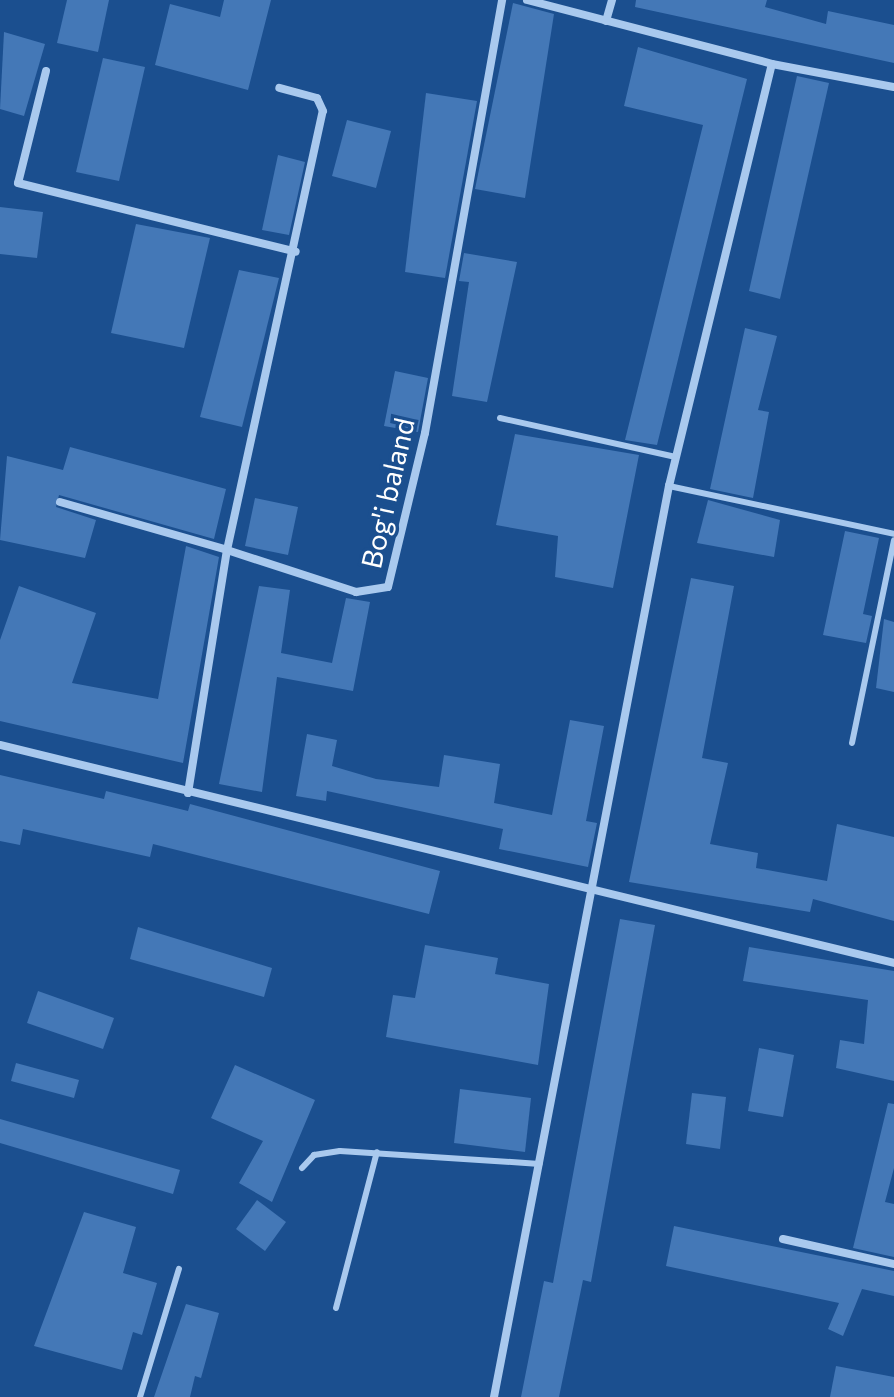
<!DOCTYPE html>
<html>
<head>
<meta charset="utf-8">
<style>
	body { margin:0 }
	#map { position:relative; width:894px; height:1397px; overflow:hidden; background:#1b4f8f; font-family:Commissioner,sans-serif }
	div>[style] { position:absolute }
	.building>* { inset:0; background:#4478b7 }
	.service>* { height:6px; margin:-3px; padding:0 3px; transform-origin:3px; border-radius:3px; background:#a9c9ee }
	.minor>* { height:8px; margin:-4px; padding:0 4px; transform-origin:4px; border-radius:4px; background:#a9c9ee }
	span { translate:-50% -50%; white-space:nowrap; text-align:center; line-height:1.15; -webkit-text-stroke:7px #1b4f8f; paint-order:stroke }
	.street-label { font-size:28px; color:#fff }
</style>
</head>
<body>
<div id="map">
	<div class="building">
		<div style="clip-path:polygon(67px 0,109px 0,98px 52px,57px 43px)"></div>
		<div style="clip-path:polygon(224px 0,271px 0,248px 90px,155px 65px,170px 4px,220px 17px)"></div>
		<div style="clip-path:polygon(636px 0,767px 0,765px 7px,826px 24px,828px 11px,894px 25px,894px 63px,635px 7px)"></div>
		<div style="clip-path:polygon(513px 3px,554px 14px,525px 198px,475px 189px)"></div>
		<div style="clip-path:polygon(4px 32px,45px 44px,24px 116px,0 109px)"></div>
		<div style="clip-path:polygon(638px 47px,747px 79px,657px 445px,625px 440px,703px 125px,624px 106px)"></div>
		<div style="clip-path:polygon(103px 58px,145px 67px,119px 181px,76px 172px)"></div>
		<div style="clip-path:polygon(797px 76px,829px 83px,780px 299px,749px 291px)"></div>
		<div style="clip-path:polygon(426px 93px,477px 101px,445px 278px,405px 272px)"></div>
		<div style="clip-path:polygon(347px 120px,391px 131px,376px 188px,332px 176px)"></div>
		<div style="clip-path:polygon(278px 155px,305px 162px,289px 235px,262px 230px)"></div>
		<div style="clip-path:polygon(0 207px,43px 212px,37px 258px,0 254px)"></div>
		<div style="clip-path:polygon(136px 224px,210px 238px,184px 348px,111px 333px)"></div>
		<div style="clip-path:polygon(464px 253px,517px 262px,487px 402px,452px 396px,469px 282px,459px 281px)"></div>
		<div style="clip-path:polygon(239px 270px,279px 278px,242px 427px,200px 417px)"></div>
		<div style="clip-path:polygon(745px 328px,777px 336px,758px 410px,769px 412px,753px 498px,710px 489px)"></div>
		<div style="clip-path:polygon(395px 371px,428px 378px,418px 432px,384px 426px)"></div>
		<div style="clip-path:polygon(515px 434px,639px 455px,613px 588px,555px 577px,558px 536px,496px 525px)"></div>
		<div style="clip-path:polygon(70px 447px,226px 489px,214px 539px,59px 495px,56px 507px,96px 520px,85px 558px,0 540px,7px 456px,63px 470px)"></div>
		<div style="clip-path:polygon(255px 498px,298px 507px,288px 555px,245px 546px)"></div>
		<div style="clip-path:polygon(708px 500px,780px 520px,774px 557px,697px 543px)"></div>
		<div style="clip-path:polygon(845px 531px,879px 538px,863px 614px,872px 616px,866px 643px,823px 635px)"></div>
		<div style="clip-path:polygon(186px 546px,219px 557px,183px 763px,0 721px,0 640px,19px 586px,96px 613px,72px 683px,158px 699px)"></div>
		<div style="clip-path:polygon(691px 578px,734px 586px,702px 758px,728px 763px,710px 844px,758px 853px,756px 868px,827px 881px,837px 824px,894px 837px,894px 921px,813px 899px,810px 912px,629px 882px)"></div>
		<div style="clip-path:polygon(259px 586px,290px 590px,281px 653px,332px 663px,346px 598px,370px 602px,353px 691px,277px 677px,262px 792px,219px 784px)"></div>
		<div style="clip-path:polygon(884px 619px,894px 622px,894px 692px,876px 688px)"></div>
		<div style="clip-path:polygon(570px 720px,604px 726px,586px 821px,597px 823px,588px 867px,499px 849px,503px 829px,327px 791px,326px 801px,296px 796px,307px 734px,337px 740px,332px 766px,376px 779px,439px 787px,444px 755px,500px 764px,494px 803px,552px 815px)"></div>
		<div style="clip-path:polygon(0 775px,104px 799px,106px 791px,188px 811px,190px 804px,440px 871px,429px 914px,153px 844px,150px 857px,23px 829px,20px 845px,0 841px)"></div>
		<div style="clip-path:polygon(620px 919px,655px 925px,591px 1282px,583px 1280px,559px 1397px,521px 1397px,544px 1281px,553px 1283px)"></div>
		<div style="clip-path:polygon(138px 927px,272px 968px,264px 997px,130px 959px)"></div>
		<div style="clip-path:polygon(425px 945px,498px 958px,495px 974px,549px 984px,538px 1065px,386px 1037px,393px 995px,415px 998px)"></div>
		<div style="clip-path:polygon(749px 947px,894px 971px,894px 1081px,836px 1068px,840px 1040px,864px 1044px,868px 1000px,743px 981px)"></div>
		<div style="clip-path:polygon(38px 991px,114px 1018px,103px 1049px,27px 1023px)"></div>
		<div style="clip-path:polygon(759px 1048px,794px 1055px,783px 1117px,748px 1111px)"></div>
		<div style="clip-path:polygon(16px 1063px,79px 1080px,74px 1098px,11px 1081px)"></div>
		<div style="clip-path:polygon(235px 1065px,315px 1100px,272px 1202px,239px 1183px,263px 1141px,211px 1118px)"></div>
		<div style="clip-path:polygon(460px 1089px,531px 1098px,525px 1152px,454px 1143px)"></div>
		<div style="clip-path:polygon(692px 1093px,726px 1097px,720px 1149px,686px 1144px)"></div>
		<div style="clip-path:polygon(888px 1103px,894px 1104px,894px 1168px,885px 1202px,894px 1204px,894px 1257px,853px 1248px)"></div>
		<div style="clip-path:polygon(0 1119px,180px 1170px,173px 1194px,0 1143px)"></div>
		<div style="clip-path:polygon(257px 1200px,286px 1222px,265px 1251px,236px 1229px)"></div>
		<div style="clip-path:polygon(84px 1212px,136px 1227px,123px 1273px,157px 1283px,142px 1335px,133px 1332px,122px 1370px,34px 1346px)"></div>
		<div style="clip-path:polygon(674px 1226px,894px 1271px,894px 1296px,862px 1289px,843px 1336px,828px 1329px,839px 1303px,666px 1266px)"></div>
		<div style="clip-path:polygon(186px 1304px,219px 1313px,201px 1378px,195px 1376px,190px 1397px,154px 1397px)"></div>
		<div style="clip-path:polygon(836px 1366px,894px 1377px,894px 1397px,830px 1397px)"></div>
	</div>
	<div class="service">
		<div style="left:500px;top:418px;width:180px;rotate:12.5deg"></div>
		<div style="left:669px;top:486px;width:230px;rotate:12deg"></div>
		<div style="left:852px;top:743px;width:207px;rotate:-78.3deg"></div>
		<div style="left:302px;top:1168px;width:18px;rotate:-47deg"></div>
		<div style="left:314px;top:1155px;width:26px;rotate:-9deg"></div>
		<div style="left:340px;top:1151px;width:200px;rotate:3.7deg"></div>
		<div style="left:336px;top:1308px;width:161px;rotate:-75.3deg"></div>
		<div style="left:140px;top:1397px;width:134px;rotate:-73.1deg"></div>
	</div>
	<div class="minor">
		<div style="left:527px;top:0;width:253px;rotate:14.6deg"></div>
		<div style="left:772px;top:64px;width:124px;rotate:10.7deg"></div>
		<div style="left:606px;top:21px;width:22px;rotate:-74deg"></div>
		<div style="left:46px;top:71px;width:115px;rotate:104deg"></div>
		<div style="left:18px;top:183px;width:286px;rotate:13.9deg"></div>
		<div style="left:60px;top:502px;width:174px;rotate:16deg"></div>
		<div style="left:227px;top:550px;width:449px;rotate:-77.7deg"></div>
		<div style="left:323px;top:111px;width:14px;rotate:-115deg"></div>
		<div style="left:317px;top:98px;width:39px;rotate:-165deg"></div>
		<div style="left:0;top:745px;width:920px;rotate:13.7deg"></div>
		<div style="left:188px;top:793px;width:246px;rotate:-80.9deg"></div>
		<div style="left:227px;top:550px;width:136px;rotate:18deg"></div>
		<div style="left:356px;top:592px;width:32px;rotate:-9deg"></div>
		<div style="left:388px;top:587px;width:158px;rotate:-76.5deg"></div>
		<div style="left:425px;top:433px;width:440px;rotate:-79.9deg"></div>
		<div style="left:783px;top:1239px;width:114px;rotate:12.7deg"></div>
		<div style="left:494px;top:1397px;width:928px;rotate:-79.13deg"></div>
		<div style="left:669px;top:486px;width:434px;rotate:-76.3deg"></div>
	</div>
	<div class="street-label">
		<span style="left:387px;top:493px;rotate:-77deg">Bog'i baland</span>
	</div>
</div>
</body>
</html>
